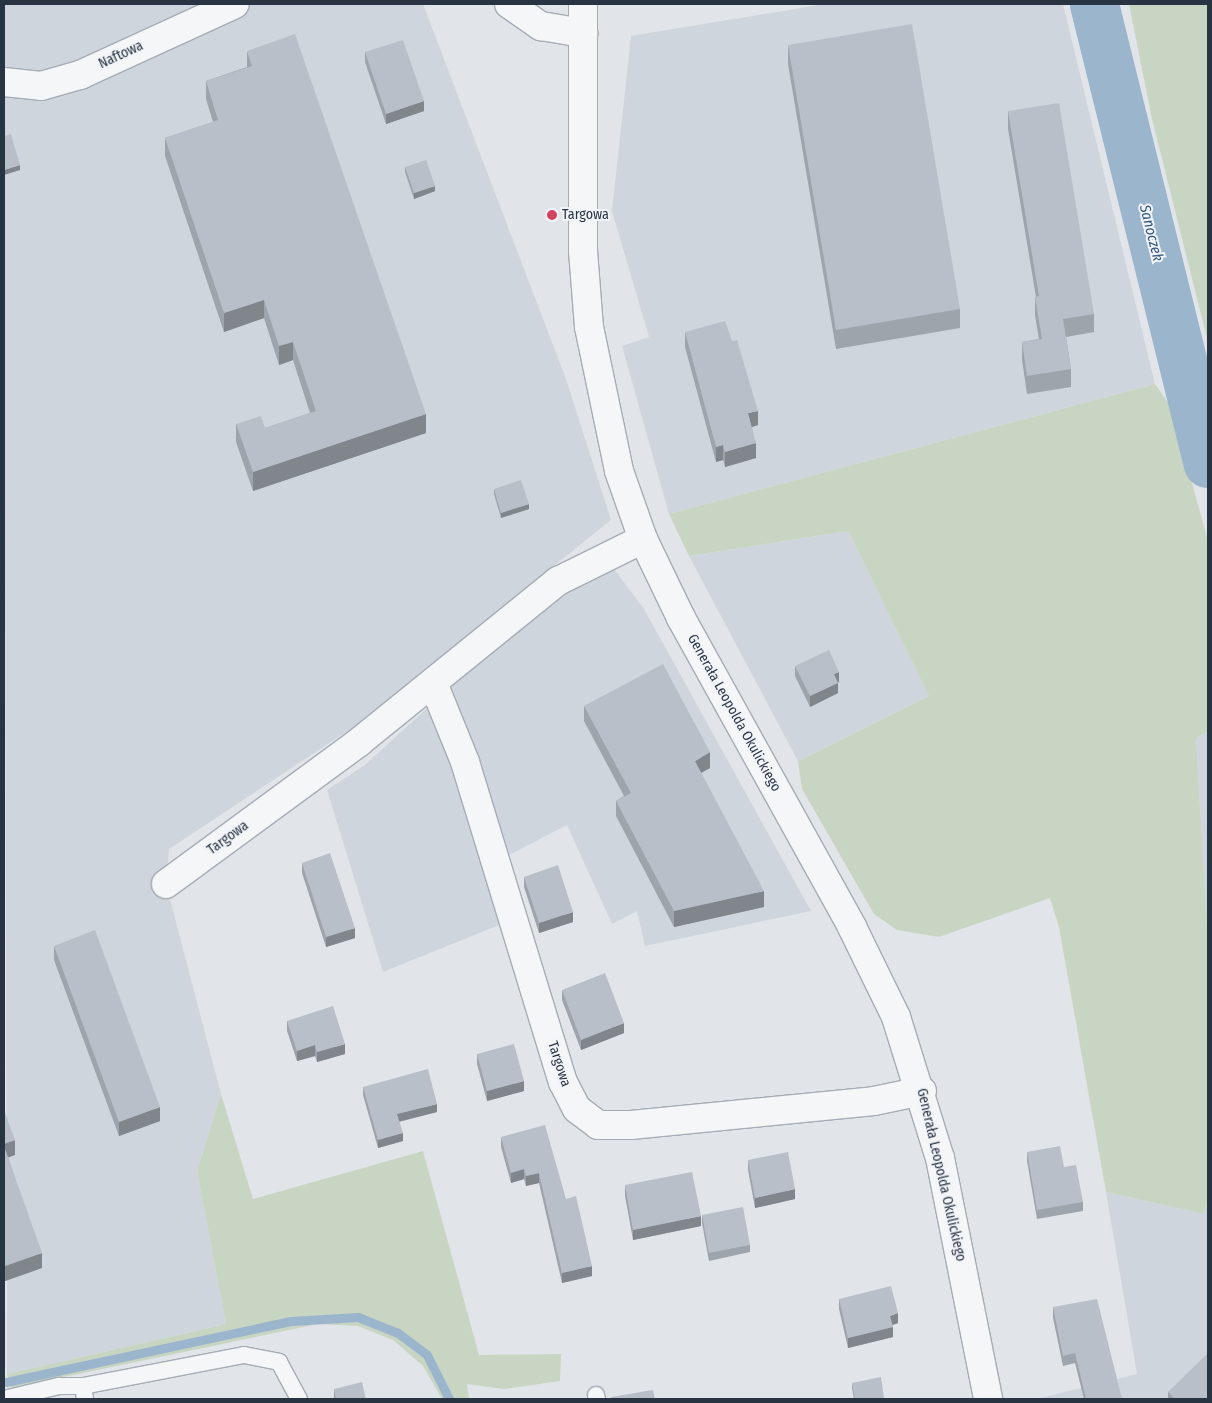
<!DOCTYPE html>
<html>
<head>
<meta charset="utf-8">
<style>
	body { margin:0 }
	#map { position:relative; width:1212px; height:1403px; overflow:hidden; background:#e1e5ea; font-family:"Fira Sans Condensed",sans-serif }
	div>[style] { position:absolute }
	.built>* { inset:0; background:#cfd5dc }
	.green>* { inset:0; background:#c8d5c2 }
	.stream>* { height:9px; margin:-4.5px; padding:0 4.5px; transform-origin:4.5px; border-radius:4.5px; background:#9bb6cc }
	.river>* { height:49px; margin:-24.5px; padding:0 24.5px; transform-origin:24.5px; border-radius:24.5px; background:#9bb6cc }
	.roads { filter:drop-shadow(1px 0 #a6acb5) drop-shadow(-1px 0 #a6acb5) drop-shadow(0 1px #a6acb5) drop-shadow(0 -1px #a6acb5) }
	.service>* { height:16px; margin:-8px; padding:0 8px; transform-origin:8px; border-radius:8px; background:#f4f6f8 }
	.minor>* { height:28px; margin:-14px; padding:0 14px; transform-origin:14px; border-radius:14px; background:#f4f6f8 }
	.tertiary>* { height:28px; margin:-14px; padding:0 14px; transform-origin:14px; border-radius:14px; background:#f4f6f8 }
	.wall>* { inset:0; background:#9ea4ac }
	.shaded-wall>* { inset:0; background:#81868c }
	.building>* { inset:0; background:#b8bfc8 }
	.dots>* { width:14px; height:14px; translate:-50% -50%; box-sizing:border-box; border:2px solid #f1f4f8; border-radius:50% }
	span { translate:-50% -50%; white-space:nowrap; text-align:center; line-height:1.15; -webkit-text-stroke:4px #f1f4f8; paint-order:stroke }
	.street-label { font-size:14px; color:#293443 }
	.poi-label { font-size:14px; color:#293443 }
	.left { translate:0 -50%; text-align:left }
	.water-label { font-size:15px; color:#315679; font-style:italic }
	.frame { position:absolute; inset:0; border:5px solid #293443; pointer-events:none }
</style>
</head>
<body>
<div id="map">
	<div class="built">
		<div style="clip-path:polygon(4px 4px,423px 4px,566px 379px,611px 520px,355px 726px,169px 849px,166px 884px,221px 1094px,197px 1171px,226px 1324px,7px 1374px)"></div>
		<div style="clip-path:polygon(825px 4px,1063px 4px,1155px 384px,669px 514px,622px 346px,649px 337px,612px 211px,631px 36px)"></div>
		<div style="clip-path:polygon(848px 531px,929px 696px,798px 761px,689px 556px)"></div>
		<div style="clip-path:polygon(614px 569px,644px 609px,811px 911px,645px 946px,637px 911px,612px 924px,567px 825px,507px 856px,504px 923px,383px 972px,327px 790px,365px 765px,550px 596px)"></div>
		<div style="clip-path:polygon(1208px 732px,1208px 943px,1196px 738px)"></div>
		<div style="clip-path:polygon(1106px 1192px,1204px 1214px,1208px 1198px,1208px 1399px,1037px 1399px,1137px 1374px)"></div>
	</div>
	<div class="green">
		<div style="clip-path:polygon(1129px 4px,1208px 4px,1208px 342px,1152px 119px)"></div>
		<div style="clip-path:polygon(1155px 384px,1171px 407px,1208px 541px,1208px 732px,1196px 738px,1208px 943px,1208px 1198px,1204px 1214px,1106px 1192px,1059px 927px,1050px 898px,939px 937px,897px 930px,874px 914px,802px 789px,798px 761px,929px 696px,848px 531px,689px 556px,669px 514px)"></div>
		<div style="clip-path:polygon(221px 1094px,253px 1199px,423px 1151px,479px 1355px,561px 1354px,560px 1381px,504px 1389px,467px 1384px,469px 1399px,442px 1399px,423px 1366px,393px 1340px,358px 1326px,318px 1324px,11px 1388px,7px 1374px,226px 1324px,197px 1171px)"></div>
	</div>
	<div class="stream">
		<div style="left:6px;top:1382px;width:291px;rotate:-12.1deg"></div>
		<div style="left:291px;top:1321px;width:67px;rotate:-3.4deg"></div>
		<div style="left:358px;top:1317px;width:43px;rotate:21.8deg"></div>
		<div style="left:398px;top:1333px;width:36px;rotate:37deg"></div>
		<div style="left:427px;top:1355px;width:49px;rotate:63.4deg"></div>
	</div>
	<div class="river">
		<div style="left:1094px;top:4px;width:473px;rotate:76.1deg"></div>
	</div>
	<div class="roads">
		<div class="service">
			<div style="left:83px;top:1386px;width:164px;rotate:-10.9deg"></div>
			<div style="left:244px;top:1355px;width:36px;rotate:11deg"></div>
			<div style="left:279px;top:1362px;width:42px;rotate:61.6deg"></div>
			<div style="left:596px;top:1395px;width:4px;rotate:76deg"></div>
			<div style="left:4px;top:1399px;width:57px;rotate:-13.3deg"></div>
			<div style="left:59px;top:1386px;width:24px"></div>
			<div style="left:83px;top:1386px;width:13px;rotate:81deg"></div>
		</div>
		<div class="minor">
			<div style="left:509px;top:4px;width:39px;rotate:35deg"></div>
			<div style="left:541px;top:26px;width:43px;rotate:9.5deg"></div>
			<div style="left:4px;top:82px;width:37px;rotate:6deg"></div>
			<div style="left:41px;top:86px;width:41px;rotate:-15.8deg"></div>
			<div style="left:80px;top:75px;width:170px;rotate:-24.6deg"></div>
			<div style="left:433px;top:683px;width:85px;rotate:67.9deg"></div>
			<div style="left:465px;top:762px;width:335px;rotate:73deg"></div>
			<div style="left:563px;top:1082px;width:30px;rotate:63deg"></div>
			<div style="left:577px;top:1109px;width:26px;rotate:37deg"></div>
			<div style="left:598px;top:1125px;width:33px"></div>
			<div style="left:631px;top:1125px;width:244px;rotate:-5.6deg"></div>
			<div style="left:874px;top:1101px;width:49px;rotate:-11.8deg"></div>
			<div style="left:166px;top:884px;width:240px;rotate:-36.3deg"></div>
			<div style="left:359px;top:742px;width:256px;rotate:-39deg"></div>
			<div style="left:558px;top:581px;width:95px;rotate:-26.3deg"></div>
		</div>
		<div class="tertiary">
			<div style="left:583px;top:4px;width:247px;rotate:90deg"></div>
			<div style="left:583px;top:251px;width:76px;rotate:85.5deg"></div>
			<div style="left:589px;top:327px;width:147px;rotate:78.2deg"></div>
			<div style="left:619px;top:471px;width:72px;rotate:70.6deg"></div>
			<div style="left:643px;top:539px;width:88px;rotate:64.3deg"></div>
			<div style="left:681px;top:618px;width:353px;rotate:61deg"></div>
			<div style="left:852px;top:927px;width:100px;rotate:63.9deg"></div>
			<div style="left:896px;top:1017px;width:148px;rotate:72.7deg"></div>
			<div style="left:940px;top:1158px;width:246px;rotate:78.7deg"></div>
		</div>
	</div>
	<div class="wall">
		<div style="clip-path:polygon(788px 45px,960px 309px,960px 328px,836px 349px,788px 64px)"></div>
		<div style="clip-path:polygon(247px 51px,426px 433px,253px 491px,236px 442px,236px 424px,265px 428px,310px 413px,293px 360px,279px 365px,264px 318px,224px 332px,165px 156px,165px 138px,213px 122px,206px 99px,206px 81px,247px 67px)"></div>
		<div style="clip-path:polygon(365px 52px,424px 111px,386px 124px,365px 62px)"></div>
		<div style="clip-path:polygon(1008px 111px,1094px 314px,1094px 332px,1066px 337px,1071px 369px,1071px 387px,1027px 394px,1022px 360px,1022px 342px,1039px 339px,1035px 315px,1035px 297px,1036px 297px,1008px 129px)"></div>
		<div style="clip-path:polygon(405px 167px,435px 191px,414px 199px,405px 172px)"></div>
		<div style="clip-path:polygon(685px 332px,758px 425px,752px 427px,756px 458px,725px 467px,723px 460px,716px 462px,685px 347px)"></div>
		<div style="clip-path:polygon(494px 489px,529px 509px,501px 518px,494px 494px)"></div>
		<div style="clip-path:polygon(795px 666px,839px 682px,838px 682px,838px 693px,810px 707px,795px 676px)"></div>
		<div style="clip-path:polygon(584px 706px,710px 768px,701px 773px,764px 907px,674px 927px,616px 816px,616px 801px,624px 796px,584px 721px)"></div>
		<div style="clip-path:polygon(302px 863px,355px 938px,326px 947px,302px 873px)"></div>
		<div style="clip-path:polygon(524px 877px,573px 922px,539px 933px,524px 887px)"></div>
		<div style="clip-path:polygon(54px 946px,160px 1121px,119px 1136px,54px 960px)"></div>
		<div style="clip-path:polygon(562px 990px,624px 1033px,581px 1050px,562px 1000px)"></div>
		<div style="clip-path:polygon(287px 1021px,345px 1054px,317px 1062px,315px 1056px,297px 1061px,287px 1031px)"></div>
		<div style="clip-path:polygon(477px 1054px,524px 1091px,487px 1101px,477px 1064px)"></div>
		<div style="clip-path:polygon(363px 1087px,437px 1112px,399px 1122px,403px 1141px,378px 1148px,363px 1095px)"></div>
		<div style="clip-path:polygon(4px 1110px,15px 1155px,8px 1157px,42px 1268px,5px 1281px,4px 1277px)"></div>
		<div style="clip-path:polygon(501px 1137px,566px 1199px,592px 1276px,562px 1283px,539px 1183px,526px 1186px,524px 1179px,511px 1183px,501px 1147px)"></div>
		<div style="clip-path:polygon(1027px 1152px,1064px 1167px,1083px 1202px,1083px 1211px,1037px 1219px,1027px 1161px)"></div>
		<div style="clip-path:polygon(748px 1160px,795px 1199px,755px 1208px,748px 1170px)"></div>
		<div style="clip-path:polygon(625px 1185px,701px 1226px,633px 1240px,625px 1196px)"></div>
		<div style="clip-path:polygon(702px 1215px,750px 1245px,750px 1252px,709px 1261px,702px 1223px)"></div>
		<div style="clip-path:polygon(839px 1299px,898px 1323px,892px 1325px,893px 1337px,848px 1348px,839px 1309px)"></div>
		<div style="clip-path:polygon(1053px 1307px,1122px 1399px,1084px 1399px,1075px 1363px,1063px 1366px,1053px 1318px)"></div>
		<div style="clip-path:polygon(852px 1383px,884px 1398px,884px 1399px,854px 1399px,852px 1388px)"></div>
		<div style="clip-path:polygon(334px 1389px,366px 1399px,334px 1399px)"></div>
		<div style="clip-path:polygon(1168px 1392px,1208px 1399px,1168px 1399px)"></div>
	</div>
	<div class="shaded-wall">
		<div style="clip-path:polygon(424px 101px,424px 111px,386px 124px,386px 114px)"></div>
		<div style="clip-path:polygon(20px 165px,20px 170px,4px 175px,4px 170px)"></div>
		<div style="clip-path:polygon(435px 186px,435px 191px,414px 199px,414px 193px)"></div>
		<div style="clip-path:polygon(264px 300px,264px 318px,224px 332px,224px 313px)"></div>
		<div style="clip-path:polygon(293px 342px,293px 360px,279px 365px,279px 346px)"></div>
		<div style="clip-path:polygon(758px 411px,758px 425px,748px 428px,748px 413px)"></div>
		<div style="clip-path:polygon(426px 414px,426px 433px,253px 491px,253px 472px)"></div>
		<div style="clip-path:polygon(756px 443px,756px 458px,725px 467px,725px 452px)"></div>
		<div style="clip-path:polygon(723px 445px,723px 460px,716px 462px,716px 447px)"></div>
		<div style="clip-path:polygon(529px 504px,529px 509px,501px 518px,501px 513px)"></div>
		<div style="clip-path:polygon(839px 672px,839px 682px,834px 684px,834px 674px)"></div>
		<div style="clip-path:polygon(838px 683px,838px 693px,810px 707px,810px 696px)"></div>
		<div style="clip-path:polygon(710px 752px,710px 768px,695px 776px,695px 761px)"></div>
		<div style="clip-path:polygon(764px 891px,764px 907px,674px 927px,674px 911px)"></div>
		<div style="clip-path:polygon(573px 912px,573px 922px,539px 933px,539px 923px)"></div>
		<div style="clip-path:polygon(355px 928px,355px 938px,326px 947px,326px 937px)"></div>
		<div style="clip-path:polygon(624px 1023px,624px 1033px,581px 1050px,581px 1040px)"></div>
		<div style="clip-path:polygon(345px 1044px,345px 1054px,317px 1062px,317px 1052px)"></div>
		<div style="clip-path:polygon(315px 1045px,315px 1056px,297px 1061px,297px 1051px)"></div>
		<div style="clip-path:polygon(524px 1081px,524px 1091px,487px 1101px,487px 1091px)"></div>
		<div style="clip-path:polygon(437px 1104px,437px 1112px,397px 1122px,397px 1114px)"></div>
		<div style="clip-path:polygon(160px 1107px,160px 1121px,119px 1136px,119px 1122px)"></div>
		<div style="clip-path:polygon(403px 1133px,403px 1141px,378px 1148px,378px 1140px)"></div>
		<div style="clip-path:polygon(15px 1140px,15px 1155px,4px 1159px,4px 1144px)"></div>
		<div style="clip-path:polygon(524px 1169px,524px 1179px,511px 1183px,511px 1173px)"></div>
		<div style="clip-path:polygon(539px 1173px,539px 1183px,526px 1186px,526px 1176px)"></div>
		<div style="clip-path:polygon(795px 1189px,795px 1199px,755px 1208px,755px 1198px)"></div>
		<div style="clip-path:polygon(701px 1216px,701px 1226px,633px 1240px,633px 1230px)"></div>
		<div style="clip-path:polygon(42px 1253px,42px 1268px,5px 1281px,5px 1266px)"></div>
		<div style="clip-path:polygon(592px 1266px,592px 1276px,562px 1283px,562px 1273px)"></div>
		<div style="clip-path:polygon(898px 1313px,898px 1323px,890px 1326px,890px 1316px)"></div>
		<div style="clip-path:polygon(893px 1327px,893px 1337px,848px 1348px,848px 1338px)"></div>
	</div>
	<div class="building">
		<div style="clip-path:polygon(912px 24px,960px 309px,836px 330px,788px 45px)"></div>
		<div style="clip-path:polygon(295px 34px,426px 414px,253px 472px,236px 424px,261px 416px,265px 428px,316px 411px,293px 342px,279px 346px,264px 300px,224px 313px,165px 138px,218px 120px,206px 81px,252px 66px,247px 51px)"></div>
		<div style="clip-path:polygon(403px 40px,424px 101px,386px 114px,365px 52px)"></div>
		<div style="clip-path:polygon(1059px 103px,1094px 314px,1063px 319px,1071px 369px,1027px 376px,1022px 342px,1042px 339px,1035px 297px,1039px 296px,1008px 111px)"></div>
		<div style="clip-path:polygon(11px 134px,20px 165px,4px 170px,4px 136px)"></div>
		<div style="clip-path:polygon(426px 160px,435px 186px,414px 193px,405px 167px)"></div>
		<div style="clip-path:polygon(725px 321px,732px 341px,737px 340px,758px 411px,748px 413px,756px 443px,725px 452px,723px 445px,716px 447px,685px 332px)"></div>
		<div style="clip-path:polygon(521px 480px,529px 504px,501px 513px,494px 489px)"></div>
		<div style="clip-path:polygon(829px 650px,839px 672px,834px 674px,838px 683px,810px 696px,795px 666px)"></div>
		<div style="clip-path:polygon(663px 664px,710px 752px,695px 761px,764px 891px,674px 911px,616px 801px,631px 793px,584px 706px)"></div>
		<div style="clip-path:polygon(330px 853px,355px 928px,326px 937px,302px 863px)"></div>
		<div style="clip-path:polygon(558px 865px,573px 912px,539px 923px,524px 877px)"></div>
		<div style="clip-path:polygon(95px 930px,160px 1107px,119px 1122px,54px 946px)"></div>
		<div style="clip-path:polygon(605px 973px,624px 1023px,581px 1040px,562px 990px)"></div>
		<div style="clip-path:polygon(333px 1006px,345px 1044px,317px 1052px,315px 1045px,297px 1051px,287px 1021px)"></div>
		<div style="clip-path:polygon(514px 1044px,524px 1081px,487px 1091px,477px 1054px)"></div>
		<div style="clip-path:polygon(428px 1069px,437px 1104px,397px 1114px,403px 1133px,378px 1140px,363px 1087px)"></div>
		<div style="clip-path:polygon(4px 1110px,15px 1140px,4px 1144px)"></div>
		<div style="clip-path:polygon(545px 1125px,566px 1199px,576px 1196px,592px 1266px,562px 1273px,539px 1173px,526px 1176px,524px 1169px,511px 1173px,501px 1137px)"></div>
		<div style="clip-path:polygon(4px 1146px,42px 1253px,5px 1266px,4px 1262px)"></div>
		<div style="clip-path:polygon(1060px 1146px,1064px 1167px,1076px 1165px,1083px 1202px,1037px 1210px,1027px 1152px)"></div>
		<div style="clip-path:polygon(788px 1152px,795px 1189px,755px 1198px,748px 1160px)"></div>
		<div style="clip-path:polygon(692px 1172px,701px 1216px,633px 1230px,625px 1185px)"></div>
		<div style="clip-path:polygon(743px 1207px,750px 1245px,709px 1253px,702px 1215px)"></div>
		<div style="clip-path:polygon(891px 1286px,898px 1313px,890px 1316px,893px 1327px,848px 1338px,839px 1299px)"></div>
		<div style="clip-path:polygon(1097px 1299px,1122px 1399px,1086px 1399px,1075px 1353px,1063px 1356px,1053px 1307px)"></div>
		<div style="clip-path:polygon(1208px 1353px,1208px 1399px,1175px 1399px,1168px 1392px)"></div>
		<div style="clip-path:polygon(881px 1377px,884px 1398px,876px 1399px,855px 1399px,852px 1383px)"></div>
		<div style="clip-path:polygon(362px 1382px,366px 1399px,336px 1399px,334px 1389px)"></div>
		<div style="clip-path:polygon(653px 1390px,655px 1399px,612px 1399px,611px 1397px)"></div>
	</div>
	<div class="dots">
		<div style="left:552px;top:215px;background:#d44262"></div>
	</div>
	<div class="street-label">
		<span style="left:121px;top:55px;rotate:-25deg">Naftowa</span>
		<span style="left:734px;top:713px;rotate:61deg">Generała Leopolda Okulickiego</span>
		<span style="left:228px;top:838px;rotate:-36deg">Targowa</span>
		<span style="left:559px;top:1064px;rotate:72deg">Targowa</span>
		<span style="left:941px;top:1175px;rotate:77deg">Generała Leopolda Okulickiego</span>
	</div>
	<div class="poi-label">
		<span class="left" style="left:562px;top:215px">Targowa</span>
	</div>
	<div class="water-label">
		<span style="left:1151px;top:233px;rotate:76deg">Sanoczek</span>
	</div>
	<div class="frame"></div>
</div>
</body>
</html>
